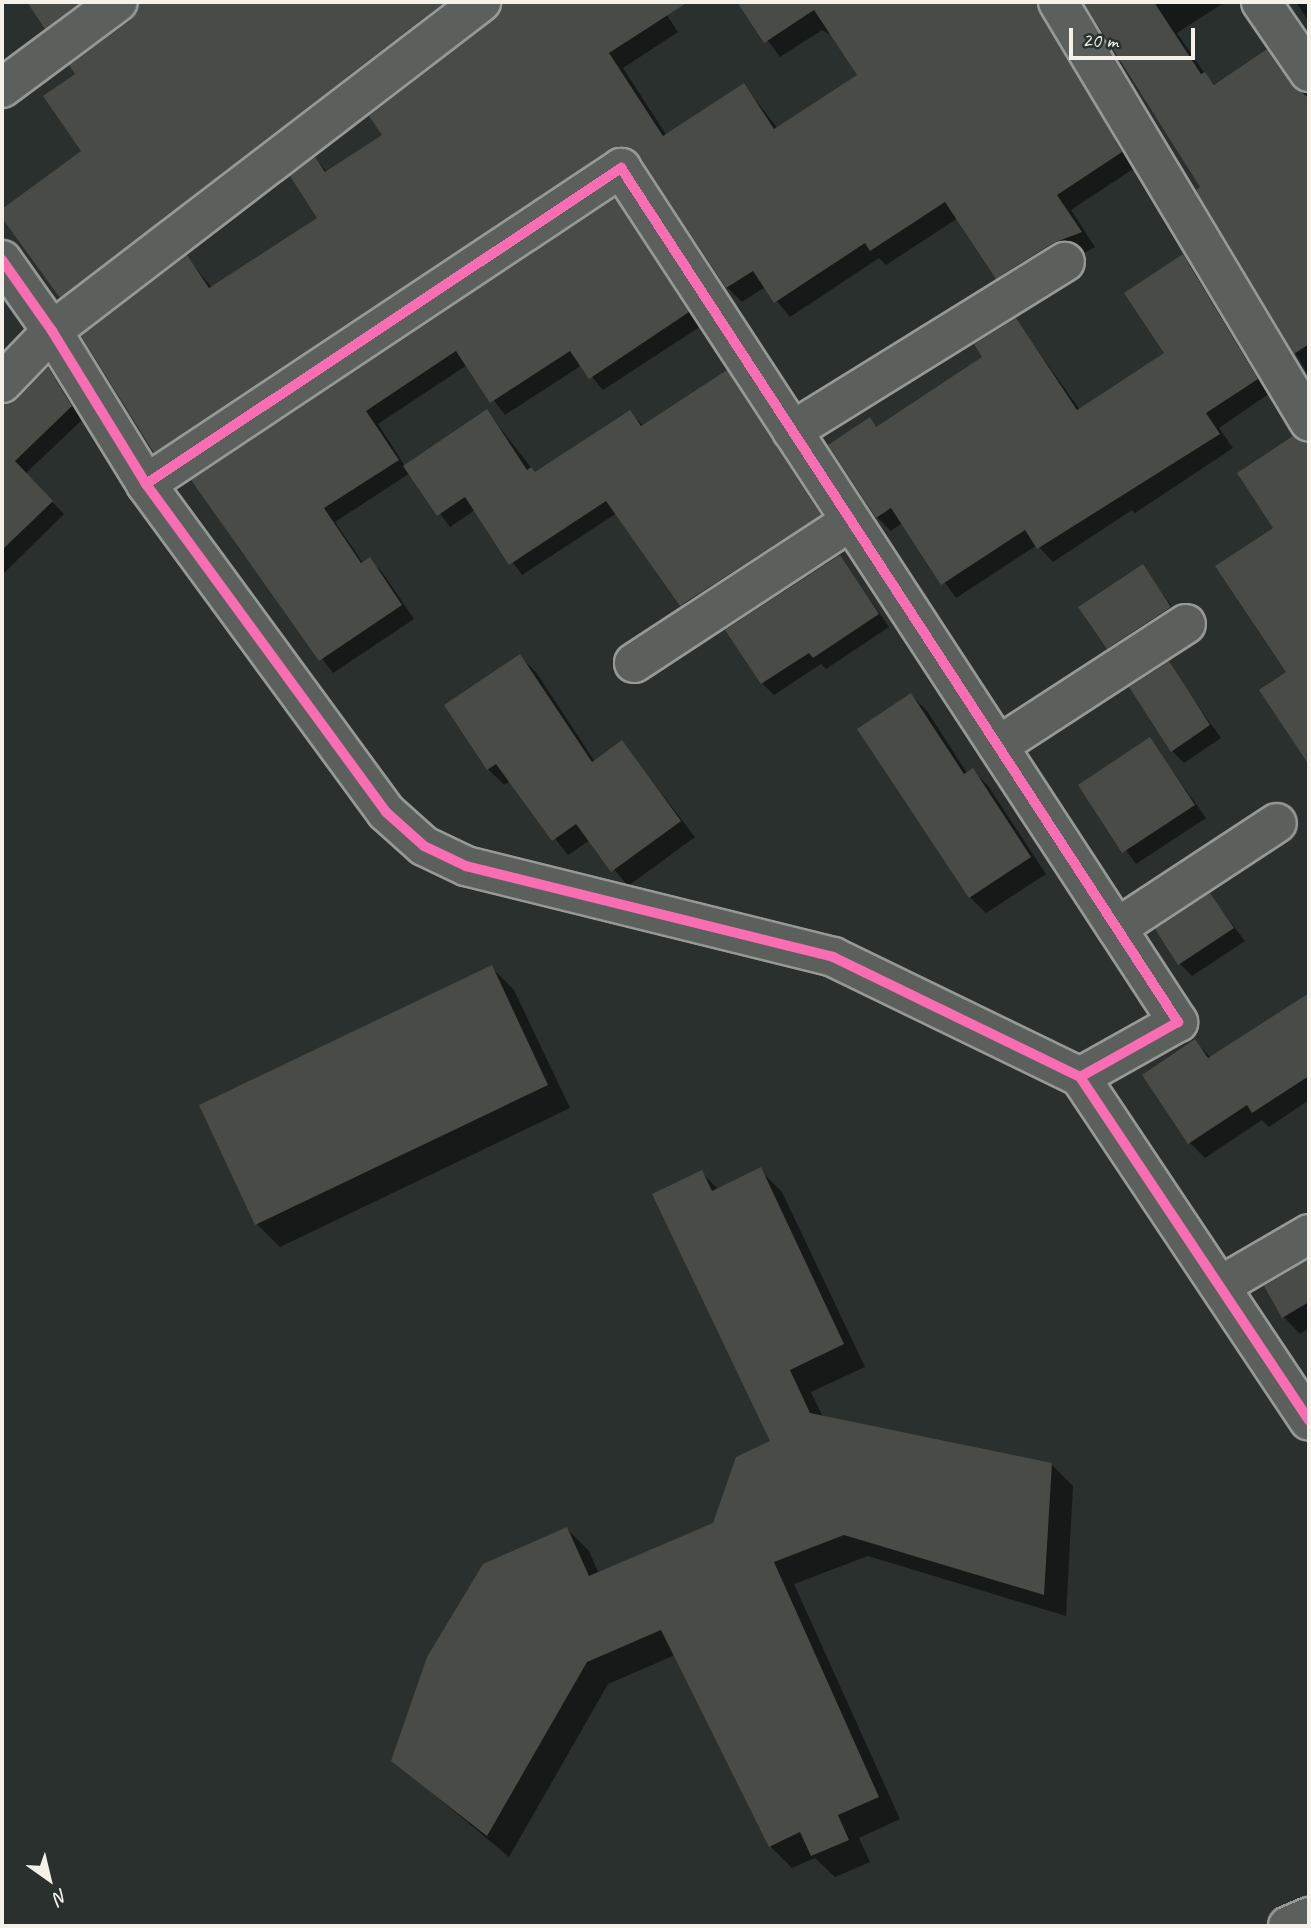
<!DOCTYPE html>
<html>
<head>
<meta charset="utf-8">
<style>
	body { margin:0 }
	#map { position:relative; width:1311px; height:1928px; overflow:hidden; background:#29302d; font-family:Caveat,sans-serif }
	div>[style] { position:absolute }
	.shadow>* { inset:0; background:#0007 }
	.building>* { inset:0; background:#484b46 }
	.roads { filter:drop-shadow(2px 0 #969996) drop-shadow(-2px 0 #969996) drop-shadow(0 2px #969996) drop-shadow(0 -2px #969996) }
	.street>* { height:38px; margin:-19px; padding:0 19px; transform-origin:19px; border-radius:19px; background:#5c605c }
	.secondary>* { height:38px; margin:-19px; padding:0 19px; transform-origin:19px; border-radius:19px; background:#5c605c }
	.cycleway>* { height:10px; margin:-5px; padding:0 5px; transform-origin:5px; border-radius:5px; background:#f96db3 }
	span { translate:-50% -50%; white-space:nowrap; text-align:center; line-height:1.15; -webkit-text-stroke:5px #26332d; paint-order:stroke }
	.frame { position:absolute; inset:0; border:4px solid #f4f1e8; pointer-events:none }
	.north { position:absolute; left:14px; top:1844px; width:70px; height:70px; -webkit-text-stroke:5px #26332d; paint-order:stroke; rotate:146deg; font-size:19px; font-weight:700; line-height:28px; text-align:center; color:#f4f1e8 }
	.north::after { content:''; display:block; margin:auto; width:24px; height:32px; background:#f4f1e8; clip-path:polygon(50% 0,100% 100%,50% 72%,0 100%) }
	.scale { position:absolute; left:1069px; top:28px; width:126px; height:32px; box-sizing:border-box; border:4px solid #f4f1e8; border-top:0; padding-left:9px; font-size:21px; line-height:24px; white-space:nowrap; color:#f4f1e8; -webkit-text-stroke:5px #26332d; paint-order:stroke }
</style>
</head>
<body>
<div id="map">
	<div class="shadow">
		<div style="clip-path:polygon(29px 2px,120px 2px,61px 42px)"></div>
		<div style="clip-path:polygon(140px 2px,479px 2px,76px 311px,2px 211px,65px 166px,79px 180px)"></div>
		<div style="clip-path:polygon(503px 2px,674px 2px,663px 9px,678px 32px,623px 68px,667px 136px,744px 85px,778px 129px,859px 75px,834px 37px,822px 30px,780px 57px,739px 2px,1060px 2px,1136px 167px,1071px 210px,1095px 247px,1012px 293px,958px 218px,886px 265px,879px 258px,790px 317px,765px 287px,742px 302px,727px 287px,648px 167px,635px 160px,170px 466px,155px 452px,187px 257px,212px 288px,319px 219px,315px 159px,328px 173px,384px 135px,496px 20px)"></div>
		<div style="clip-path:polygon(1082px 2px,1225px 2px,1177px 33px,1205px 74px,1216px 86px,1267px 51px,1298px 90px,1309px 95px,1309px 376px,1198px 190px,1202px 188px)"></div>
		<div style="clip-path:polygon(1296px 2px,1309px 2px,1309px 22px)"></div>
		<div style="clip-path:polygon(615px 201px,701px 326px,603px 390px,582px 365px,505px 415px,467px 365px,378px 424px,405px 466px,487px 411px,536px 474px,630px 412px,644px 427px,726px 372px,832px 527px,694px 617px,617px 513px,522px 575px,475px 510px,450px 527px,410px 473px,335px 522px,363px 563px,369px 559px,382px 572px,414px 619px,333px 673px,240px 550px,194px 481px)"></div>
		<div style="clip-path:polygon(1183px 256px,1197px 270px,1270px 393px,1219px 428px,1233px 448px,1135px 513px,1132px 510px,1053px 562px,1037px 545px,956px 598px,902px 523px,891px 531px,877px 517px,869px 420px,877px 428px,984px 357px,1016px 320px,1080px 410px,1166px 354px)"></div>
		<div style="clip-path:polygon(48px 369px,83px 419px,25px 474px,64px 514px,2px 575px,2px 405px,18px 400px)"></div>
		<div style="clip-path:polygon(1308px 446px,1309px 445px,1309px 761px,1262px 690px,1288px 673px,1276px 529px)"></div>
		<div style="clip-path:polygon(840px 557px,889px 627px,826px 669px,821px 664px,774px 695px,762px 683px)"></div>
		<div style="clip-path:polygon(1143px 567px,1182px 620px,1120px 660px,1108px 648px)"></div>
		<div style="clip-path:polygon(520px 657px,536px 672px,595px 762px,622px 742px,695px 837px,628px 886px,590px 840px,568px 855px,510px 781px,504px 785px,488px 769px,446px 706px)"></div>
		<div style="clip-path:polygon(1168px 664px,1221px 738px,1184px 763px,1172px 751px)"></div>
		<div style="clip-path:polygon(911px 695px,927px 711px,967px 773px,972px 770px,988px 786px,1046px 874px,986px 913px,970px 897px)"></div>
		<div style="clip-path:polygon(1150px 740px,1206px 818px,1136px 864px,1080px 786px)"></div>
		<div style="clip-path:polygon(1210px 895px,1245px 941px,1192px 976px,1180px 964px)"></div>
		<div style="clip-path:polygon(491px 967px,514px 990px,570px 1108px,280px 1247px,257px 1224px)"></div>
		<div style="clip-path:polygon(1309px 995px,1309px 1100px,1269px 1127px,1262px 1120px,1205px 1158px,1190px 1143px,1195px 1041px,1211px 1058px)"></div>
		<div style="clip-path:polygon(760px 1170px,782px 1192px,865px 1367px,811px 1392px,823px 1417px,1051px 1464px,1073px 1486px,1066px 1616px,868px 1556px,794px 1584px,900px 1819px,859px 1838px,870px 1862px,835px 1877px,815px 1858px,792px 1868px,770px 1846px,675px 1655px,608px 1684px,509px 1857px,393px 1760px,567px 1529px,589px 1551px,599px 1574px,715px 1524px,772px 1442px,701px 1172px,719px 1190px)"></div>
		<div style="clip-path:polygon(1309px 1261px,1309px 1328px,1300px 1334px,1284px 1317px,1266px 1286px)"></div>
	</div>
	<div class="building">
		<div style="clip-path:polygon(27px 2px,82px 2px,45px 29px)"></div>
		<div style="clip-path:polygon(139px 2px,445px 2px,60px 298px,2px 218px,2px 209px,81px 151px,43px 96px,75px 74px,69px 65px,131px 20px)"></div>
		<div style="clip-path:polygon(502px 2px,688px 2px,609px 53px,663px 136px,744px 83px,774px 129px,857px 75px,814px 10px,764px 43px,737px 2px,1036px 2px,1122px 152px,1057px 195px,1082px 232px,1053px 243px,996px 279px,945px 202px,870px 251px,865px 243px,774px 303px,753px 271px,726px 288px,639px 156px,619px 146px,154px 453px,81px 336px,187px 255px,209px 288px,317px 218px,290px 176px,315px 157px,325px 172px,382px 135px,369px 116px,494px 19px)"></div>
		<div style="clip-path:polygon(1083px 2px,1154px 2px,1201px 74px,1205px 72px,1214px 85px,1267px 49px,1291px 84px,1309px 98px,1309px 344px,1294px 354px,1196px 190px,1200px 187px)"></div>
		<div style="clip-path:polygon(615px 198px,689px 312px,589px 379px,570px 351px,490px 403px,456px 351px,366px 411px,399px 460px,324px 508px,361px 563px,370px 557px,402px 605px,319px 661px,191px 480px)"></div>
		<div style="clip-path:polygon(1183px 254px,1258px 379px,1206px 413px,1220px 434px,1037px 549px,1025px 530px,941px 585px,891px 508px,876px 518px,828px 445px,870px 417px,876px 427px,982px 357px,974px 344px,1016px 318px,1077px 410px,1164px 353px,1124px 293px)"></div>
		<div style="clip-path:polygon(48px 367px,72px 406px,15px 461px,53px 501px,2px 550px,2px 404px,17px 399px)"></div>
		<div style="clip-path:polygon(727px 370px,821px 515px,680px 606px,606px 501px,509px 565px,465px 497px,437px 516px,403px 466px,487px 409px,527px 470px,531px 467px,535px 472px,630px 410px,641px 426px)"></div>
		<div style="clip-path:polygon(1293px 436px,1309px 444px,1309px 765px,1259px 690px,1286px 672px,1215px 566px,1273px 528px,1237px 473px)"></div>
		<div style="clip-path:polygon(840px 555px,879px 614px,813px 658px,809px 653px,761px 684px,725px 630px)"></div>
		<div style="clip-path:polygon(1143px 564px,1171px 607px,1107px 649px,1078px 607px)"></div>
		<div style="clip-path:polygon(520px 654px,592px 762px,622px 740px,681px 821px,611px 872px,576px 824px,552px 841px,496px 764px,487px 770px,444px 705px)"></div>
		<div style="clip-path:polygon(1169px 661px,1210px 725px,1171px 752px,1129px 687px)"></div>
		<div style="clip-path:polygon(911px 693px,964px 774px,973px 768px,1031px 857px,969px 898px,857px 729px)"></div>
		<div style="clip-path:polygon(1150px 737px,1195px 805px,1122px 853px,1078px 785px)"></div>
		<div style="clip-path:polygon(1210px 893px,1234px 928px,1178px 965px,1155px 929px)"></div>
		<div style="clip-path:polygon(492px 965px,548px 1085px,255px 1225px,199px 1105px)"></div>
		<div style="clip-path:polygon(1309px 993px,1309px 1076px,1252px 1113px,1247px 1105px,1188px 1144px,1142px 1075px,1195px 1039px,1208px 1058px)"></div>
		<div style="clip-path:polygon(761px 1167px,844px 1344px,790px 1370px,810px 1413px,1052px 1463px,1044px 1595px,844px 1535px,774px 1562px,879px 1797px,838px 1815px,849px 1840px,811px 1856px,800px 1832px,769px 1847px,661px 1630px,587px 1662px,487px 1836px,391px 1761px,427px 1657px,483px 1564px,567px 1527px,589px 1576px,713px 1523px,736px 1457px,770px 1441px,652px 1194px,702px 1170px,712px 1191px)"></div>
		<div style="clip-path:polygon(1309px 1259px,1309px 1302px,1282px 1318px,1264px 1286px)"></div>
	</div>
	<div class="roads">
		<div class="street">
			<div style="left:1058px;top:2px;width:489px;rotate:59.1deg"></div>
			<div style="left:1261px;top:2px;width:85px;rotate:55.6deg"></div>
			<div style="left:2px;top:88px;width:144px;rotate:-36.6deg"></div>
			<div style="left:2px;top:260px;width:87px;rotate:54.8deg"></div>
			<div style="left:52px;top:331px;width:180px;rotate:58.4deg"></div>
			<div style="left:146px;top:484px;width:406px;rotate:53.8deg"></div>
			<div style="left:386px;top:812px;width:51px;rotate:41.8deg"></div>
			<div style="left:424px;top:846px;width:47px;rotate:25.5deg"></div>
			<div style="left:466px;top:866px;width:378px;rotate:13.9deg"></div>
			<div style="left:833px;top:957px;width:275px;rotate:25.9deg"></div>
			<div style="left:1080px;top:1077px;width:413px;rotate:56.3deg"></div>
			<div style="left:2px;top:383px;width:72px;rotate:-46.1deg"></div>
			<div style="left:52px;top:331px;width:541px;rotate:-37.48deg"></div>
			<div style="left:792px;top:431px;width:321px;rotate:-31.8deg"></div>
			<div style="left:146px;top:484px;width:571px;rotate:-33.63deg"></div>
			<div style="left:621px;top:168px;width:1020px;rotate:56.89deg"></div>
			<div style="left:1178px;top:1022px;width:112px;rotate:150.7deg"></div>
			<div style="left:634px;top:663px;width:259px;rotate:-33.2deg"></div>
			<div style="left:998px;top:746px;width:224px;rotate:-33deg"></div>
			<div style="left:1117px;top:928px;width:191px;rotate:-33.3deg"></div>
			<div style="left:1220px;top:1286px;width:103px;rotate:-30.3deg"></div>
		</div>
		<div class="secondary">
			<div style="left:1288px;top:1926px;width:23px;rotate:-23deg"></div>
		</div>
	</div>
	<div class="cycleway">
		<div style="left:2px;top:260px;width:87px;rotate:54.8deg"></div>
		<div style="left:52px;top:331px;width:180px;rotate:58.4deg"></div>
		<div style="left:146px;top:484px;width:406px;rotate:53.8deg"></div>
		<div style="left:386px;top:812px;width:51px;rotate:41.8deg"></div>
		<div style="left:424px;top:846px;width:47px;rotate:25.5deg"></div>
		<div style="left:466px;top:866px;width:378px;rotate:13.9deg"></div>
		<div style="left:833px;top:957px;width:275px;rotate:25.9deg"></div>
		<div style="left:1080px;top:1077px;width:413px;rotate:56.3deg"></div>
		<div style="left:146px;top:484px;width:571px;rotate:-33.63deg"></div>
		<div style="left:621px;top:168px;width:1020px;rotate:56.89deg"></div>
		<div style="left:1178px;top:1022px;width:112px;rotate:150.7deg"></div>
	</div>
	<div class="frame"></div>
	<div class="north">N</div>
	<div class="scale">20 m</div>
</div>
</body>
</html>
